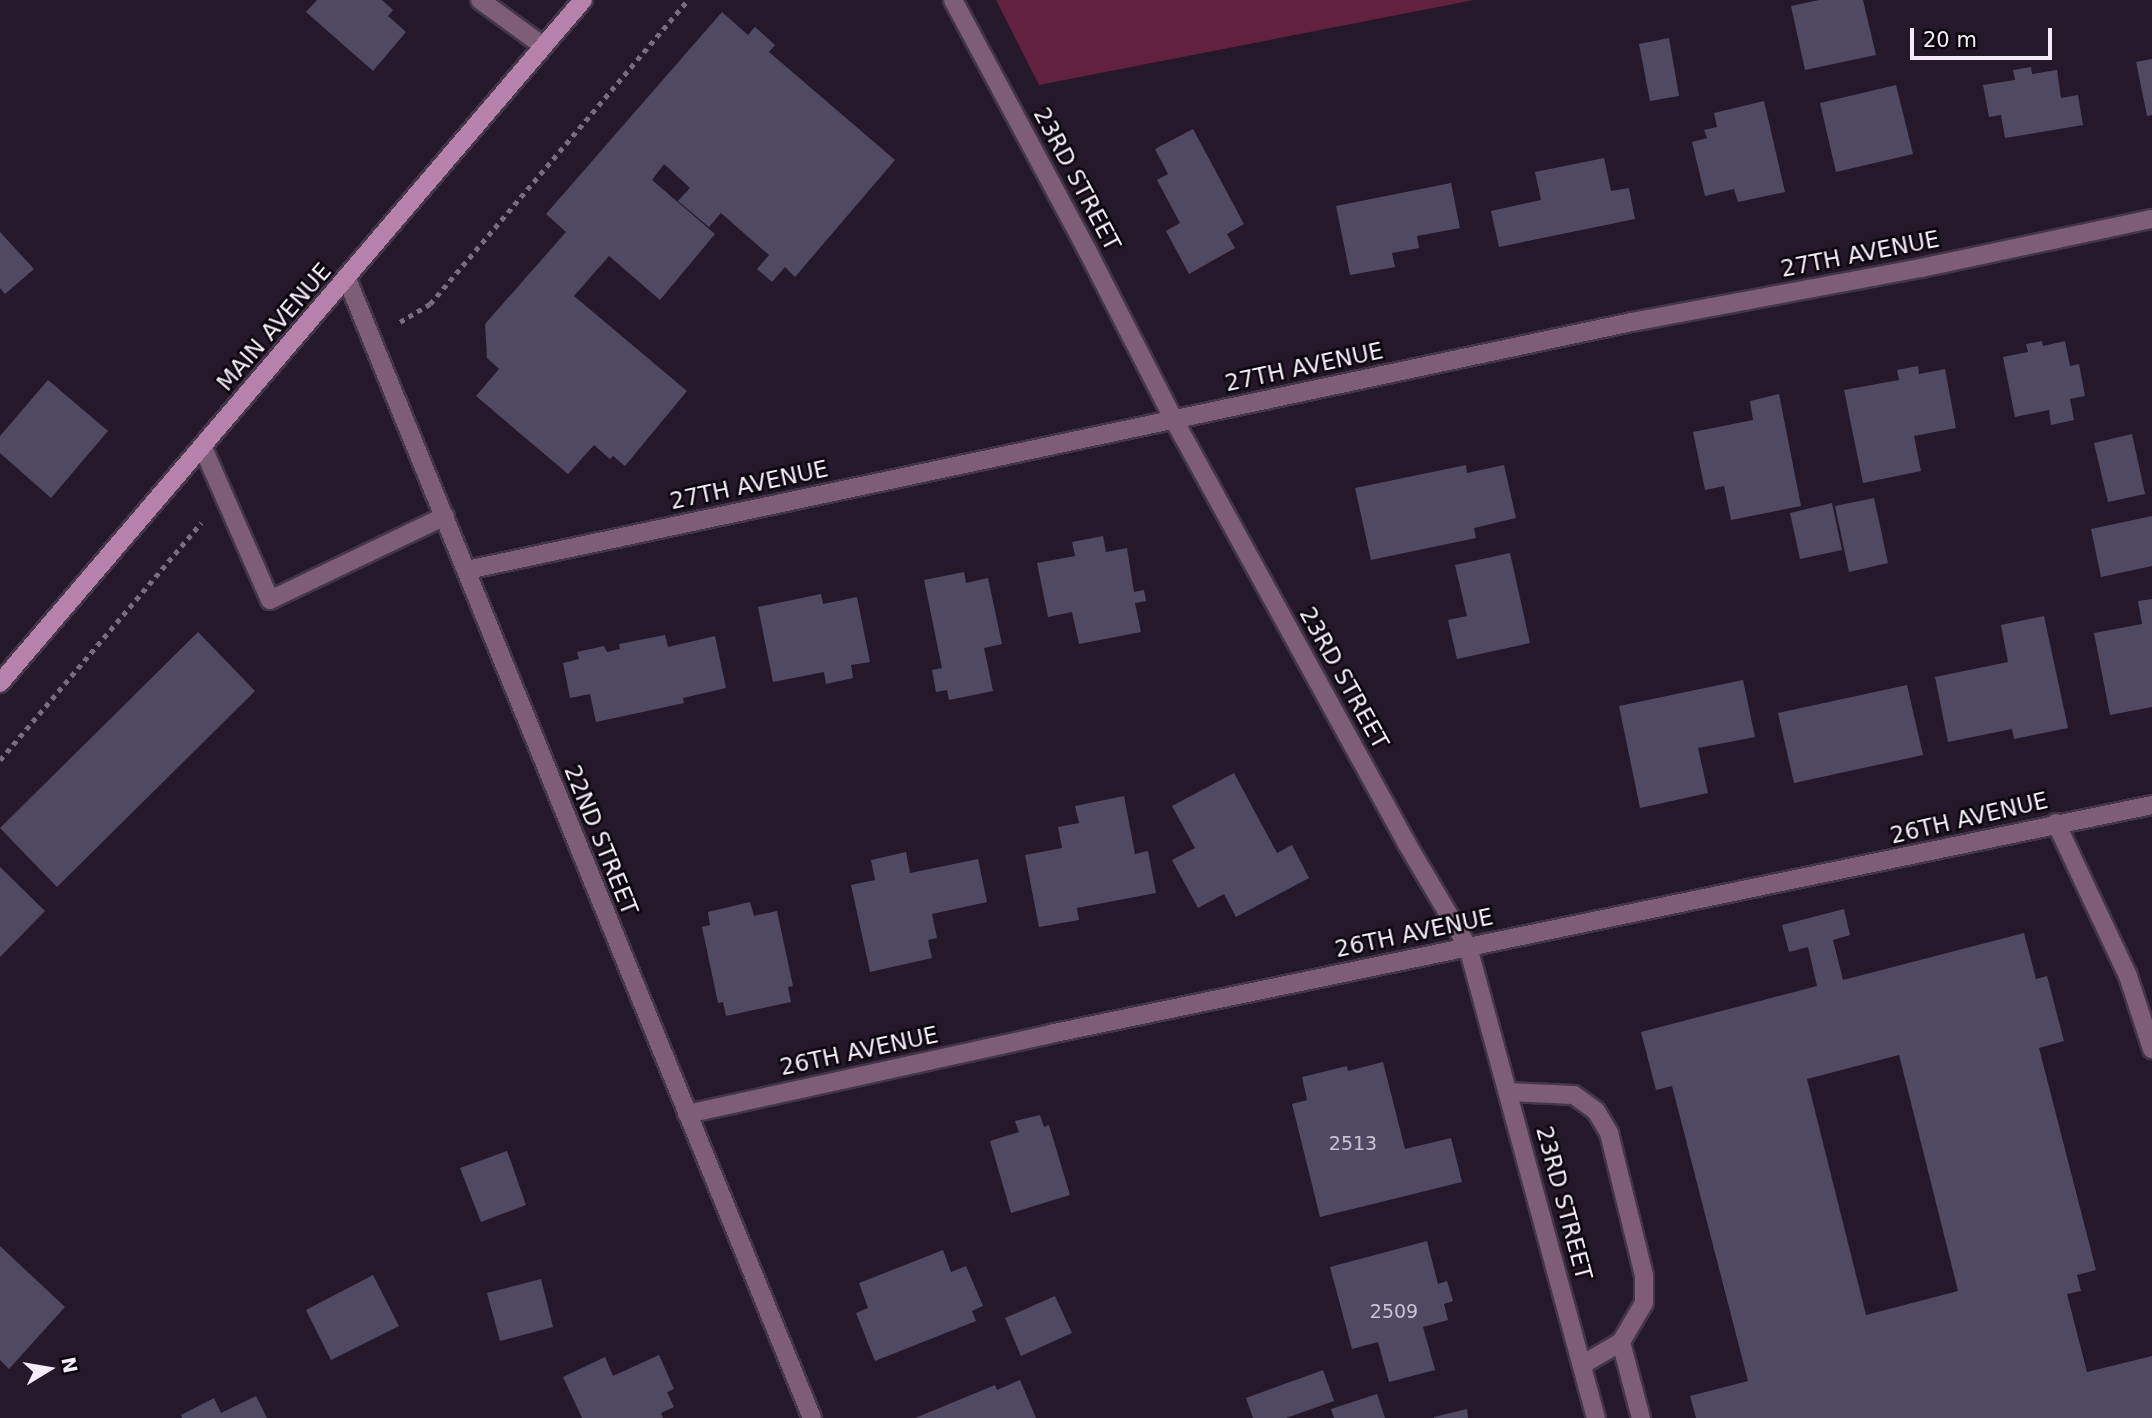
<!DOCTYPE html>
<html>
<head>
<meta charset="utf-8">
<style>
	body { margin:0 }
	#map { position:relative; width:2152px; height:1418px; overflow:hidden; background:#25182b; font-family:"DejaVu Sans",sans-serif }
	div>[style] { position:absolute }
	.green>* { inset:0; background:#62213f }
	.building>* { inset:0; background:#4f4a62 }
	.path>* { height:4.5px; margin-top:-2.25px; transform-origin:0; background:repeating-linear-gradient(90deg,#786d7e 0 5px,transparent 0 10px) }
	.roads { filter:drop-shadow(2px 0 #423648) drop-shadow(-2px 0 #423648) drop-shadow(0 2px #423648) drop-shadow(0 -2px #423648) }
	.service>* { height:18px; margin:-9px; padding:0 9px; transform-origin:9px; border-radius:9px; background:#7e5e77 }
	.minor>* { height:18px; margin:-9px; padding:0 9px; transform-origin:9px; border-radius:9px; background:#7e5e77 }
	.secondary>* { height:18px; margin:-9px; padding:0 9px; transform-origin:9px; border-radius:9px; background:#b682ab }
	span { translate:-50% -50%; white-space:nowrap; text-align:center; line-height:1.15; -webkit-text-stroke:5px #0b060e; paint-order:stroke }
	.number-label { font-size:19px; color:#cbc4d3 }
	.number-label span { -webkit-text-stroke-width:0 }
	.street-label { font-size:23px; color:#f4ecf9 }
	.north { position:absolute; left:14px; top:1334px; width:70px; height:70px; -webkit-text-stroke:5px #0b060e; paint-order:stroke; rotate:79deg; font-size:19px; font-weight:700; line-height:28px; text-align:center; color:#f4ecf9 }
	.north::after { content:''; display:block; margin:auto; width:24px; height:32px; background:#f4ecf9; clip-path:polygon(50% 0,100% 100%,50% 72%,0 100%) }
	.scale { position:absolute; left:1910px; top:28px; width:142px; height:32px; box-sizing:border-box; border:4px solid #f4ecf9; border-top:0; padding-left:9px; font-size:21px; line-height:24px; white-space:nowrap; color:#f4ecf9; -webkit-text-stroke:5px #0b060e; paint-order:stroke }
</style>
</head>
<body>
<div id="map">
	<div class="green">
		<div style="clip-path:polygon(996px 0,1474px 0,1039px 85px)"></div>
	</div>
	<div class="building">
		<div style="clip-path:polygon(317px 0,382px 0,393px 10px,388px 16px,406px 32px,373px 71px,306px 12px)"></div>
		<div style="clip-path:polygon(1819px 0,1863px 0,1876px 55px,1805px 70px,1791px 6px)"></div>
		<div style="clip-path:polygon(722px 12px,748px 35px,755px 27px,775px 45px,769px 52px,895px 160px,795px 277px,785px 267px,772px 282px,757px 269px,769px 255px,721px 213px,709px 227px,678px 201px,690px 188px,664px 164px,652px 180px,715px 234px,660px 300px,609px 256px,574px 296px,687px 391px,625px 466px,613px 456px,610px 459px,594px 445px,568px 474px,476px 396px,499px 369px,487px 358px,485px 324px,566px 232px,546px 214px)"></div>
		<div style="clip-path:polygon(1669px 38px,1679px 96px,1650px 101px,1639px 44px)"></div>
		<div style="clip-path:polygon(2152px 59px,2152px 115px,2147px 116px,2136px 62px)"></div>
		<div style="clip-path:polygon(2031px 67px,2032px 74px,2057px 70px,2061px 98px,2078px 95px,2083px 125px,2005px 138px,2001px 115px,1989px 117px,1983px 85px,2015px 80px,2013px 70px)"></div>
		<div style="clip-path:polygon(1896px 85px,1913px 154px,1836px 172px,1820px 103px)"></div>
		<div style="clip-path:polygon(1764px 101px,1785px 192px,1738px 202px,1734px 189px,1705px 196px,1692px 142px,1707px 138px,1704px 130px,1717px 127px,1714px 113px)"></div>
		<div style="clip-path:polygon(1193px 129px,1244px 224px,1227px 234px,1235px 248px,1189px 274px,1166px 231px,1180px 223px,1157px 180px,1168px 174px,1155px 149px)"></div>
		<div style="clip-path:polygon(1604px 158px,1611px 191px,1629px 188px,1635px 219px,1499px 247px,1491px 211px,1541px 200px,1535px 172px)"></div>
		<div style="clip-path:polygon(1451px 183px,1460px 228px,1417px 236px,1419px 248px,1392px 253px,1395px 267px,1350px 275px,1336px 206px)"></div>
		<div style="clip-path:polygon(0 232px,34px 269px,5px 294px,0 288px)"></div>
		<div style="clip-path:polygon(2042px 341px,2043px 346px,2065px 341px,2070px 366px,2079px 364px,2085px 396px,2070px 399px,2074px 420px,2051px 425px,2049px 410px,2015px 417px,2003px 357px,2028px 352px,2026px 344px)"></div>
		<div style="clip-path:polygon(1918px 366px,1919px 374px,1945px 369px,1956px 428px,1914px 436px,1921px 471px,1863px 483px,1844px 390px,1899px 380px,1897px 370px)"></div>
		<div style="clip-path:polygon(48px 380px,108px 431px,51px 498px,0 453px,0 436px)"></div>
		<div style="clip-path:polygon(1779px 394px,1801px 506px,1731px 520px,1724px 486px,1705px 490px,1693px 432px,1753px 420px,1750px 401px)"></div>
		<div style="clip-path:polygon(2132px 434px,2145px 494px,2108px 502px,2094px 443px)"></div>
		<div style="clip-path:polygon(1466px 465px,1467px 473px,1504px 465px,1516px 518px,1474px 528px,1476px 538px,1371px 560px,1355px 488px)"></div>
		<div style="clip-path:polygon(1874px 498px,1888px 563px,1849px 572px,1835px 506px)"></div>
		<div style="clip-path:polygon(1832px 503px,1842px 550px,1800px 559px,1790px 513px)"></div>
		<div style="clip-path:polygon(2152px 516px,2152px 566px,2101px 577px,2091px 529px)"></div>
		<div style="clip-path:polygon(1103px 536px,1106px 552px,1127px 548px,1134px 592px,1144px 590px,1146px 601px,1135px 603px,1141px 632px,1079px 644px,1072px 612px,1048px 617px,1037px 563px,1075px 556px,1072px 542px)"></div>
		<div style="clip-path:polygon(1510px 553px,1530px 643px,1457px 659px,1448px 620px,1467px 616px,1455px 565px)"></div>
		<div style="clip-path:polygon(964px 572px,966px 583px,988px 578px,1002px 644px,984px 648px,993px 691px,949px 700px,947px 690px,936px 692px,932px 670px,942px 668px,924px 580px)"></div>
		<div style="clip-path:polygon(821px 594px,823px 604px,857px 597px,870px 662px,851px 665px,853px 678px,826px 684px,824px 672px,773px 682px,758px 607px)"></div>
		<div style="clip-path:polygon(2152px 599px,2152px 707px,2110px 715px,2094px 633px,2142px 624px,2138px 601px)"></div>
		<div style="clip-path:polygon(2044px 616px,2068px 728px,2014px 739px,2012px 729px,1948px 742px,1935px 677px,2008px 662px,2001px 625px)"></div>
		<div style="clip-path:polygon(198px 632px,255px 691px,57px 887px,0 828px)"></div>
		<div style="clip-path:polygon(665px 635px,668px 647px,715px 636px,726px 688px,683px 698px,684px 703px,596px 722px,590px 694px,570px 698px,563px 663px,579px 659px,577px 652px,604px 646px,607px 652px,620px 649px,619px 644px)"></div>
		<div style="clip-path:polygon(1743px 680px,1755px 737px,1698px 748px,1708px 793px,1640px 808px,1619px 706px)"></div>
		<div style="clip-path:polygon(1907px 685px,1923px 755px,1794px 783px,1778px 713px)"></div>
		<div style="clip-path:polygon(1234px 773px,1277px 853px,1292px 845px,1309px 878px,1236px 917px,1224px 894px,1198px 908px,1172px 860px,1195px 848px,1172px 806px)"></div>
		<div style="clip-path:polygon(1124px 796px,1135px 854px,1148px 851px,1156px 893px,1077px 908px,1079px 920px,1039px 927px,1025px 855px,1062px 848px,1058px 827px,1079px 823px,1075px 806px)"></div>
		<div style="clip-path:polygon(906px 852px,910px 873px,978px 859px,987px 902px,932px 914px,937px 938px,928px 940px,932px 958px,870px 972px,851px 885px,875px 880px,871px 860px)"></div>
		<div style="clip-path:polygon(0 867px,45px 911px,0 957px)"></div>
		<div style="clip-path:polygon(750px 902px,754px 916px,777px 911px,793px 986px,788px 987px,791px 1002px,726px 1016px,723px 1002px,718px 1003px,702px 927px,710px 925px,708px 912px)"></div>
		<div style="clip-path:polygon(evenodd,1844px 909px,1850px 935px,1833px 940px,1843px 980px,2024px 933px,2036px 979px,2047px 976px,2064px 1041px,2039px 1048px,2096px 1270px,2077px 1275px,2081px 1291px,2067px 1294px,2087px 1372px,2152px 1356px,2152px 1418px,1696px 1418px,1690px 1396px,1748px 1381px,1672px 1086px,1656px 1090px,1641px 1032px,1817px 986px,1808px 947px,1789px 952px,1782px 925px,1844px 909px,1899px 1055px,1958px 1291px,1866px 1315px,1807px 1079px,1899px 1055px)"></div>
		<div style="clip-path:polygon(1383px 1062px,1405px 1149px,1451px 1138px,1462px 1182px,1320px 1217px,1292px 1104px,1307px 1100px,1302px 1077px,1347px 1066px,1348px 1071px)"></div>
		<div style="clip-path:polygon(1040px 1115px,1044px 1127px,1049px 1125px,1070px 1195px,1011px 1213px,990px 1141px,1019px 1132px,1015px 1121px)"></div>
		<div style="clip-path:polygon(507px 1151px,526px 1205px,481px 1222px,460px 1168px)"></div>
		<div style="clip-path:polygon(1427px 1241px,1438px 1284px,1447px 1281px,1453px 1301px,1444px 1304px,1448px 1320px,1423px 1327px,1435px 1370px,1389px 1382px,1378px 1342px,1352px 1349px,1330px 1267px)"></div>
		<div style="clip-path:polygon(0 1246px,65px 1307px,9px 1369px,0 1360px)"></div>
		<div style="clip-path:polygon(943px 1250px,951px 1272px,966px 1266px,983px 1306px,972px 1311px,976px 1321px,875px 1361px,856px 1313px,868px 1308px,859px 1283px)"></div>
		<div style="clip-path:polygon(373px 1275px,399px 1326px,331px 1360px,306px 1310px)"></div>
		<div style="clip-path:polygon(541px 1279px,553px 1327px,500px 1341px,487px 1293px)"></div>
		<div style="clip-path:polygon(1055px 1296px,1072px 1333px,1021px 1356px,1005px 1318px)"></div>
		<div style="clip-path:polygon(659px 1355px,674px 1389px,667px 1392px,674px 1407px,661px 1413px,663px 1418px,582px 1418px,563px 1377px,605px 1357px,613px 1376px)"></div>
		<div style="clip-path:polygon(1323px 1370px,1334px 1401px,1286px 1418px,1253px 1418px,1246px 1398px)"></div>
		<div style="clip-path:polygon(1020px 1380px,1036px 1418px,915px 1418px,995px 1385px,997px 1390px)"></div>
		<div style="clip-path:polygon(1377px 1394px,1385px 1418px,1334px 1418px,1331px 1409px)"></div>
		<div style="clip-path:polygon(256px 1396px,267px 1418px,182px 1418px,181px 1415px,214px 1398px,221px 1413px)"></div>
		<div style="clip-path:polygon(1467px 1409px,1468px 1418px,1434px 1418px,1434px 1417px)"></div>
	</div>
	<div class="path">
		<div style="left:400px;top:322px;width:35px;rotate:-31deg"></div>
		<div style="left:430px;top:304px;width:399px;rotate:-49.7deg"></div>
		<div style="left:0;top:760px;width:311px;rotate:-49.7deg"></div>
	</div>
	<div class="roads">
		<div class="service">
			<div style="left:203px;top:448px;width:166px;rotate:66.2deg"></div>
			<div style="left:270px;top:600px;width:194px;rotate:-25.6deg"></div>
			<div style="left:2056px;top:823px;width:169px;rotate:64.8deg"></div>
			<div style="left:2128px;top:976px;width:77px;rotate:71.8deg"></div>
			<div style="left:1508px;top:1092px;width:66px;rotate:2.6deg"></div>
			<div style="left:1574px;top:1095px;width:27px;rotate:36deg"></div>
			<div style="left:1596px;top:1111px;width:26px;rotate:59deg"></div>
			<div style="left:1609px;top:1133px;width:147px;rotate:76.2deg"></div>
			<div style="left:1644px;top:1276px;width:27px;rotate:90deg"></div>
			<div style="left:1644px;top:1303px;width:45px;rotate:120.5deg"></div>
			<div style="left:1621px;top:1342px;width:45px;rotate:149.5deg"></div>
			<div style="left:1621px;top:1342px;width:79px;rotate:75.3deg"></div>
		</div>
		<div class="minor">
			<div style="left:480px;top:0;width:78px;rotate:36.1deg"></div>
			<div style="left:953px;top:0;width:286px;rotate:61.8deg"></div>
			<div style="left:1088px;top:252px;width:189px;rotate:62.9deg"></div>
			<div style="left:1174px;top:420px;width:484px;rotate:61.2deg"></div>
			<div style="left:1407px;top:844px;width:120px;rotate:59.4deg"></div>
			<div style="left:1468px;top:947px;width:488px;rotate:74.8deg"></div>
			<div style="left:347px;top:279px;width:1230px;rotate:67.79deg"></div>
			<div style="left:467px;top:570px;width:1191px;rotate:-12.02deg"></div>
			<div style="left:1632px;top:322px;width:294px;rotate:-10.6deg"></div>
			<div style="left:1921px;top:268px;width:236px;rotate:-12deg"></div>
			<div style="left:687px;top:1114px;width:372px;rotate:-12.4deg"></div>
			<div style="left:1050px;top:1034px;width:1126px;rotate:-11.74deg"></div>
		</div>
		<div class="secondary">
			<div style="left:0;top:683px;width:898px;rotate:-49.52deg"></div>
		</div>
	</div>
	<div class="number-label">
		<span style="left:1353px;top:1144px">2513</span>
		<span style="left:1394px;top:1312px">2509</span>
	</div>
	<div class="street-label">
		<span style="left:1077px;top:179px;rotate:62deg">23RD STREET</span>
		<span style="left:1860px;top:254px;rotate:-11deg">27TH AVENUE</span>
		<span style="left:274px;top:327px;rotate:-49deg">MAIN AVENUE</span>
		<span style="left:1304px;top:367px;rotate:-12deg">27TH AVENUE</span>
		<span style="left:749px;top:485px;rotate:-12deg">27TH AVENUE</span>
		<span style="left:1344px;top:678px;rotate:61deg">23RD STREET</span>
		<span style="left:1969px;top:818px;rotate:-13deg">26TH AVENUE</span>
		<span style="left:601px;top:840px;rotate:68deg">22ND STREET</span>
		<span style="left:1414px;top:933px;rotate:-12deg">26TH AVENUE</span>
		<span style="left:859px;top:1051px;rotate:-12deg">26TH AVENUE</span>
		<span style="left:1564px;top:1203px;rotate:75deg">23RD STREET</span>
	</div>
	<div class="north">N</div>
	<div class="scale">20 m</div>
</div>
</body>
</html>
